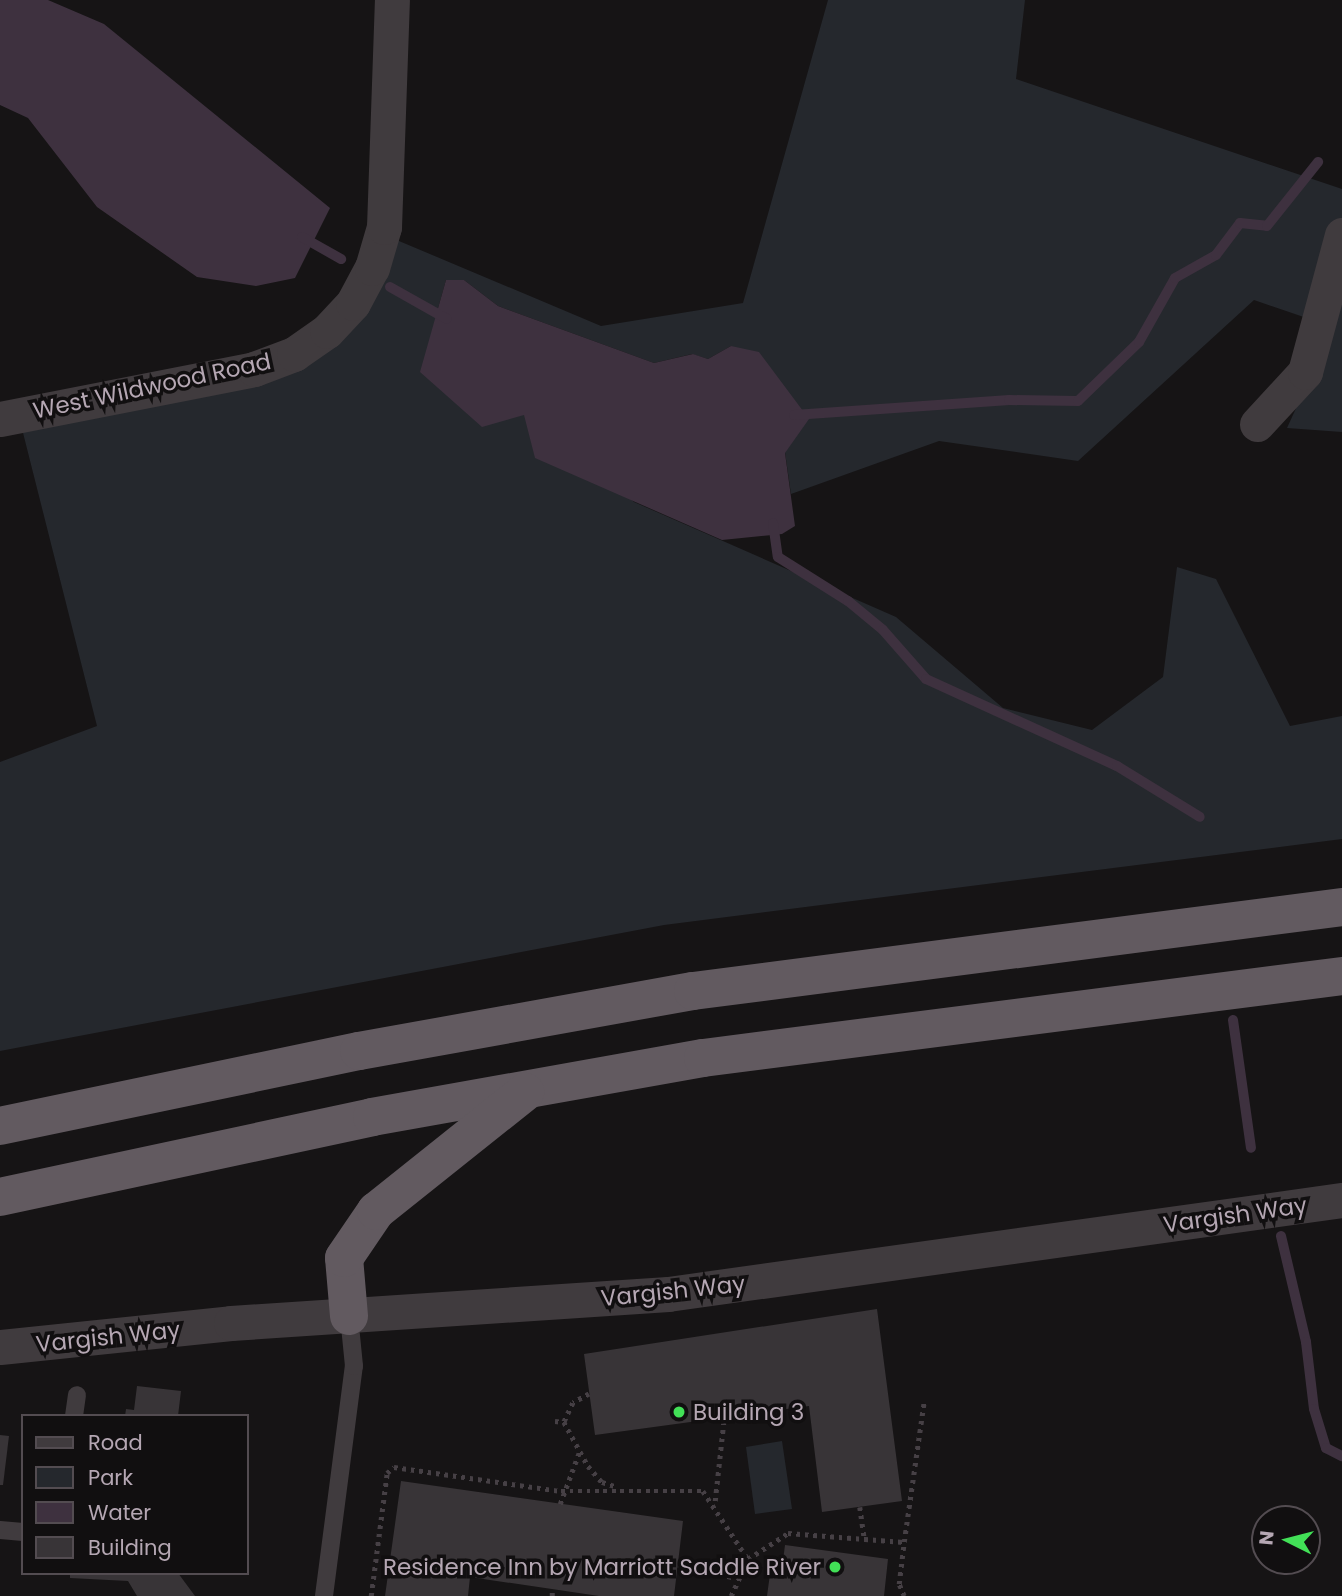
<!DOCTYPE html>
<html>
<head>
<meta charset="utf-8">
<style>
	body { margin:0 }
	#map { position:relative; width:1342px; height:1596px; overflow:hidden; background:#161415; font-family:Poppins,sans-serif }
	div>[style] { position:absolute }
	.green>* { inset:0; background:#25282d }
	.water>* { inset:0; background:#3e313f }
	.stream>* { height:10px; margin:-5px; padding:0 5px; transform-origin:5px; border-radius:5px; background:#3e313f }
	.building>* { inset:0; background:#383437 }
	.path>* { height:4.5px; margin-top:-2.25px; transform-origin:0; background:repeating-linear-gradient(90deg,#464045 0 3.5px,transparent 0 8.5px) }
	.service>* { height:18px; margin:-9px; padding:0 9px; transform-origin:9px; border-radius:9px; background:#403b3e }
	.minor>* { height:35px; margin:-17.5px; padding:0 17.5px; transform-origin:17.5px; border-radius:17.5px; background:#403b3e }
	.trunk>* { height:38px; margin:-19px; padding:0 19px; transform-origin:19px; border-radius:19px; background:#625a60 }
	.dots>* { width:19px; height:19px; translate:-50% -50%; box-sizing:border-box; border:4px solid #110f10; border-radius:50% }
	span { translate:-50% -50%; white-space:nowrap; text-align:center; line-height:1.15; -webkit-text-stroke:7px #110f10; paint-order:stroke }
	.street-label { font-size:23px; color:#b5a7b3 }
	.poi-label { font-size:23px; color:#b5a7b3 }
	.left { translate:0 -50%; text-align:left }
	.right { translate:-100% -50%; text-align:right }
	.legend { position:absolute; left:21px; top:1414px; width:228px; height:161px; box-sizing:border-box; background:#110f10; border:2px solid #534c51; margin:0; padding:9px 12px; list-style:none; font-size:21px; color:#b5a7b3 }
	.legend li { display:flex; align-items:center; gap:14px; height:35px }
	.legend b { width:35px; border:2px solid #534c51 }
	.north { position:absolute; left:1251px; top:1505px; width:70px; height:70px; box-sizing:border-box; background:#110f10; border:2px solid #534c51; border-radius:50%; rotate:276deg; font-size:19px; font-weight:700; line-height:28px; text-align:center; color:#b5a7b3 }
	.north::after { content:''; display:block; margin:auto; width:24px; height:32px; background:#42e057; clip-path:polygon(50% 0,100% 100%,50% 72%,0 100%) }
</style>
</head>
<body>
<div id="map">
	<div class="green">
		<div style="clip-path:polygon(828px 0,1025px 0,1016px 79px,1342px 189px,1342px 432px,1287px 428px,1333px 327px,1254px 300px,1078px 461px,939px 441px,791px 494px,785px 452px,808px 419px,731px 346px,708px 359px,692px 354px,654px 363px,498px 306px,464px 280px,446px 280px,437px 312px,524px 414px,634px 502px,896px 617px,1003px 708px,1092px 730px,1163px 677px,1177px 567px,1216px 579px,1290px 726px,1342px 716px,1342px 839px,664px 925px,0 1051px,0 762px,97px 726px,16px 405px,312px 340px,380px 233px,601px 326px,743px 303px)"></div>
		<div style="clip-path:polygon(782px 1441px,792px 1509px,755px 1514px,746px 1447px)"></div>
	</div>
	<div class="water">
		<div style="clip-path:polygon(0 0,48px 0,104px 24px,330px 208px,295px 278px,256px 286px,197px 277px,97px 207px,28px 118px,0 105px)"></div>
		<div style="clip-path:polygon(446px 280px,464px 280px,498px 306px,654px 363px,693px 354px,708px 359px,731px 346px,759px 352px,809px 419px,785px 453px,795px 526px,782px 534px,722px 540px,535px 458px,524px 415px,482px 427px,420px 372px)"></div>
	</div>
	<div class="stream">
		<div style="left:302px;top:237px;width:45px;rotate:29.4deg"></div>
		<div style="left:390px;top:287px;width:65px;rotate:29.3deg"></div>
		<div style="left:794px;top:415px;width:216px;rotate:-4deg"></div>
		<div style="left:1009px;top:400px;width:69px;rotate:0.8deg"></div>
		<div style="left:1078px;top:401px;width:85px;rotate:-44deg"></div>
		<div style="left:1139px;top:342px;width:73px;rotate:-60.6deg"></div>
		<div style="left:1175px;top:278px;width:47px;rotate:-29.3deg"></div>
		<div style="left:1216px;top:255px;width:40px;rotate:-53deg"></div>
		<div style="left:1240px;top:223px;width:27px;rotate:6deg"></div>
		<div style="left:1267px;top:226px;width:82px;rotate:-51.4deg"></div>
		<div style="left:773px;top:523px;width:34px;rotate:82deg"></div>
		<div style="left:778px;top:557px;width:83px;rotate:32.2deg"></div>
		<div style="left:848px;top:601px;width:45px;rotate:39.6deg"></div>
		<div style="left:883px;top:630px;width:65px;rotate:48.7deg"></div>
		<div style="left:926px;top:679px;width:210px;rotate:24.5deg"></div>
		<div style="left:1117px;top:766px;width:97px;rotate:31.6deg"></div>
		<div style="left:1233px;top:1020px;width:129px;rotate:82deg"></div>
		<div style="left:1281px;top:1236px;width:109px;rotate:76.7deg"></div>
		<div style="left:1306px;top:1342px;width:67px;rotate:83.2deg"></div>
		<div style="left:1314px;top:1409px;width:41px;rotate:72.9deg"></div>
		<div style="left:1326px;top:1448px;width:18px;rotate:27deg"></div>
	</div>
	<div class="building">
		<div style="clip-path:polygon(877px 1309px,902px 1501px,822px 1512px,809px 1406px,595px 1435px,584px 1354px)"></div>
		<div style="clip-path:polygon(137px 1386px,181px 1391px,178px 1416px,125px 1416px,126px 1409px,134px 1410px)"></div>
		<div style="clip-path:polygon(0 1435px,9px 1436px,3px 1485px,0 1485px)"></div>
		<div style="clip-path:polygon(401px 1481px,683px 1521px,674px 1596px,599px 1596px,470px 1577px,468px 1596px,385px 1596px)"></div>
		<div style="clip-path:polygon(785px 1545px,888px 1559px,884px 1596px,767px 1596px,770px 1574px,781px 1576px)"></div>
		<div style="clip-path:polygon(70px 1573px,178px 1573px,195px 1596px,137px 1596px,128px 1581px,70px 1578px)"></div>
	</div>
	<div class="path">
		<div style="left:589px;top:1394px;width:18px;rotate:151deg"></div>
		<div style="left:573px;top:1403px;width:21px;rotate:115deg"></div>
		<div style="left:564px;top:1422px;width:50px;rotate:61.4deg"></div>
		<div style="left:588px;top:1466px;width:21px;rotate:49deg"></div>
		<div style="left:602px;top:1482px;width:16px;rotate:18deg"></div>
		<div style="left:555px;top:1421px;width:9px;rotate:6deg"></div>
		<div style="left:715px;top:1501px;width:83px;rotate:-83.8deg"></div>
		<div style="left:560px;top:1504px;width:54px;rotate:-69.6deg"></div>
		<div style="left:860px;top:1507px;width:30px;rotate:82deg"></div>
		<div style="left:678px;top:1565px;width:59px;rotate:12.6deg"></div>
		<div style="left:371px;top:1596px;width:124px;rotate:-82.6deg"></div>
		<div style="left:387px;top:1473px;width:9px;rotate:-41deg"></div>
		<div style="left:394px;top:1467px;width:169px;rotate:8.2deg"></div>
		<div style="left:561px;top:1491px;width:142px"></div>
		<div style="left:703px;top:1491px;width:82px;rotate:56.5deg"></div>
		<div style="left:552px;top:1596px;width:7px;rotate:-90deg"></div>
		<div style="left:731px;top:1596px;width:41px;rotate:-65.3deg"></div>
		<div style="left:748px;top:1559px;width:48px;rotate:-33deg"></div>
		<div style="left:788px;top:1533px;width:116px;rotate:4.4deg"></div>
		<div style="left:904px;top:1542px;width:141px;rotate:-81.9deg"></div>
		<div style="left:904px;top:1596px;width:13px;rotate:-113deg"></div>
		<div style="left:899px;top:1584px;width:42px;rotate:-83.2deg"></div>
	</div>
	<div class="service">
		<div style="left:74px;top:1416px;width:21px;rotate:-82deg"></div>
		<div style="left:0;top:1530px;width:23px;rotate:5deg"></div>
		<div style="left:324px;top:1596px;width:232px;rotate:-82.6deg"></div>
		<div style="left:354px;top:1366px;width:50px;rotate:-95.7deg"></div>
	</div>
	<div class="minor">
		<div style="left:0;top:419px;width:259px;rotate:-11.1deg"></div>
		<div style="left:254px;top:369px;width:43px;rotate:-20.6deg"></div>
		<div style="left:294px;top:354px;width:40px;rotate:-34.9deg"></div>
		<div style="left:327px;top:331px;width:38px;rotate:-47deg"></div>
		<div style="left:353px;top:303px;width:40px;rotate:-62deg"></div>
		<div style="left:372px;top:268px;width:43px;rotate:-73.7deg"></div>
		<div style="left:384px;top:227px;width:227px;rotate:-88deg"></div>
		<div style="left:1257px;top:424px;width:71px;rotate:-47.3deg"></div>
		<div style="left:1305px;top:372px;width:142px;rotate:-74.9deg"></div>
		<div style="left:0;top:1347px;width:232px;rotate:-5.9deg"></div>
		<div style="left:231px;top:1323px;width:438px;rotate:-3.8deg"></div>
		<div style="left:668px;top:1294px;width:681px;rotate:-7.94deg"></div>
	</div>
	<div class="trunk">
		<div style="left:0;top:1126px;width:367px;rotate:-11.8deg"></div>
		<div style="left:359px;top:1051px;width:339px;rotate:-10.2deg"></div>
		<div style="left:693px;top:991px;width:654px;rotate:-7.37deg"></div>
		<div style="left:0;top:1197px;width:381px;rotate:-12.1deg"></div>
		<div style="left:372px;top:1117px;width:336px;rotate:-10.1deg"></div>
		<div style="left:703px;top:1058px;width:644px;rotate:-7.31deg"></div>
		<div style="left:349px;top:1316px;width:58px;rotate:-94.9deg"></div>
		<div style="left:344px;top:1258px;width:57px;rotate:-55.8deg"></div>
		<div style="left:376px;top:1211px;width:191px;rotate:-38.6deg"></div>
	</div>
	<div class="dots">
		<div style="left:679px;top:1412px;background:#42e057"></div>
		<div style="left:835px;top:1567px;background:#42e057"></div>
	</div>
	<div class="street-label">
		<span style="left:152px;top:386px;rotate:-12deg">West Wildwood Road</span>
		<span style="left:1235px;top:1215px;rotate:-8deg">Vargish Way</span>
		<span style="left:673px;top:1291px;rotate:-6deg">Vargish Way</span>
		<span style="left:108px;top:1337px;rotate:-6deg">Vargish Way</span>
	</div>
	<div class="poi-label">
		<span class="left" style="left:693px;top:1412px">Building 3</span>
		<span class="right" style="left:821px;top:1567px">Residence Inn by Marriott Saddle River</span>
	</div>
	<ul class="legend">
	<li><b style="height:9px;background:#403b3e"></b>Road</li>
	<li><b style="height:19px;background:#25282d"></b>Park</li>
	<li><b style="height:19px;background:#3e313f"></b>Water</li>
	<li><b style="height:19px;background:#383437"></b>Building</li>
	</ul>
	<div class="north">N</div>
</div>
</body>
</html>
